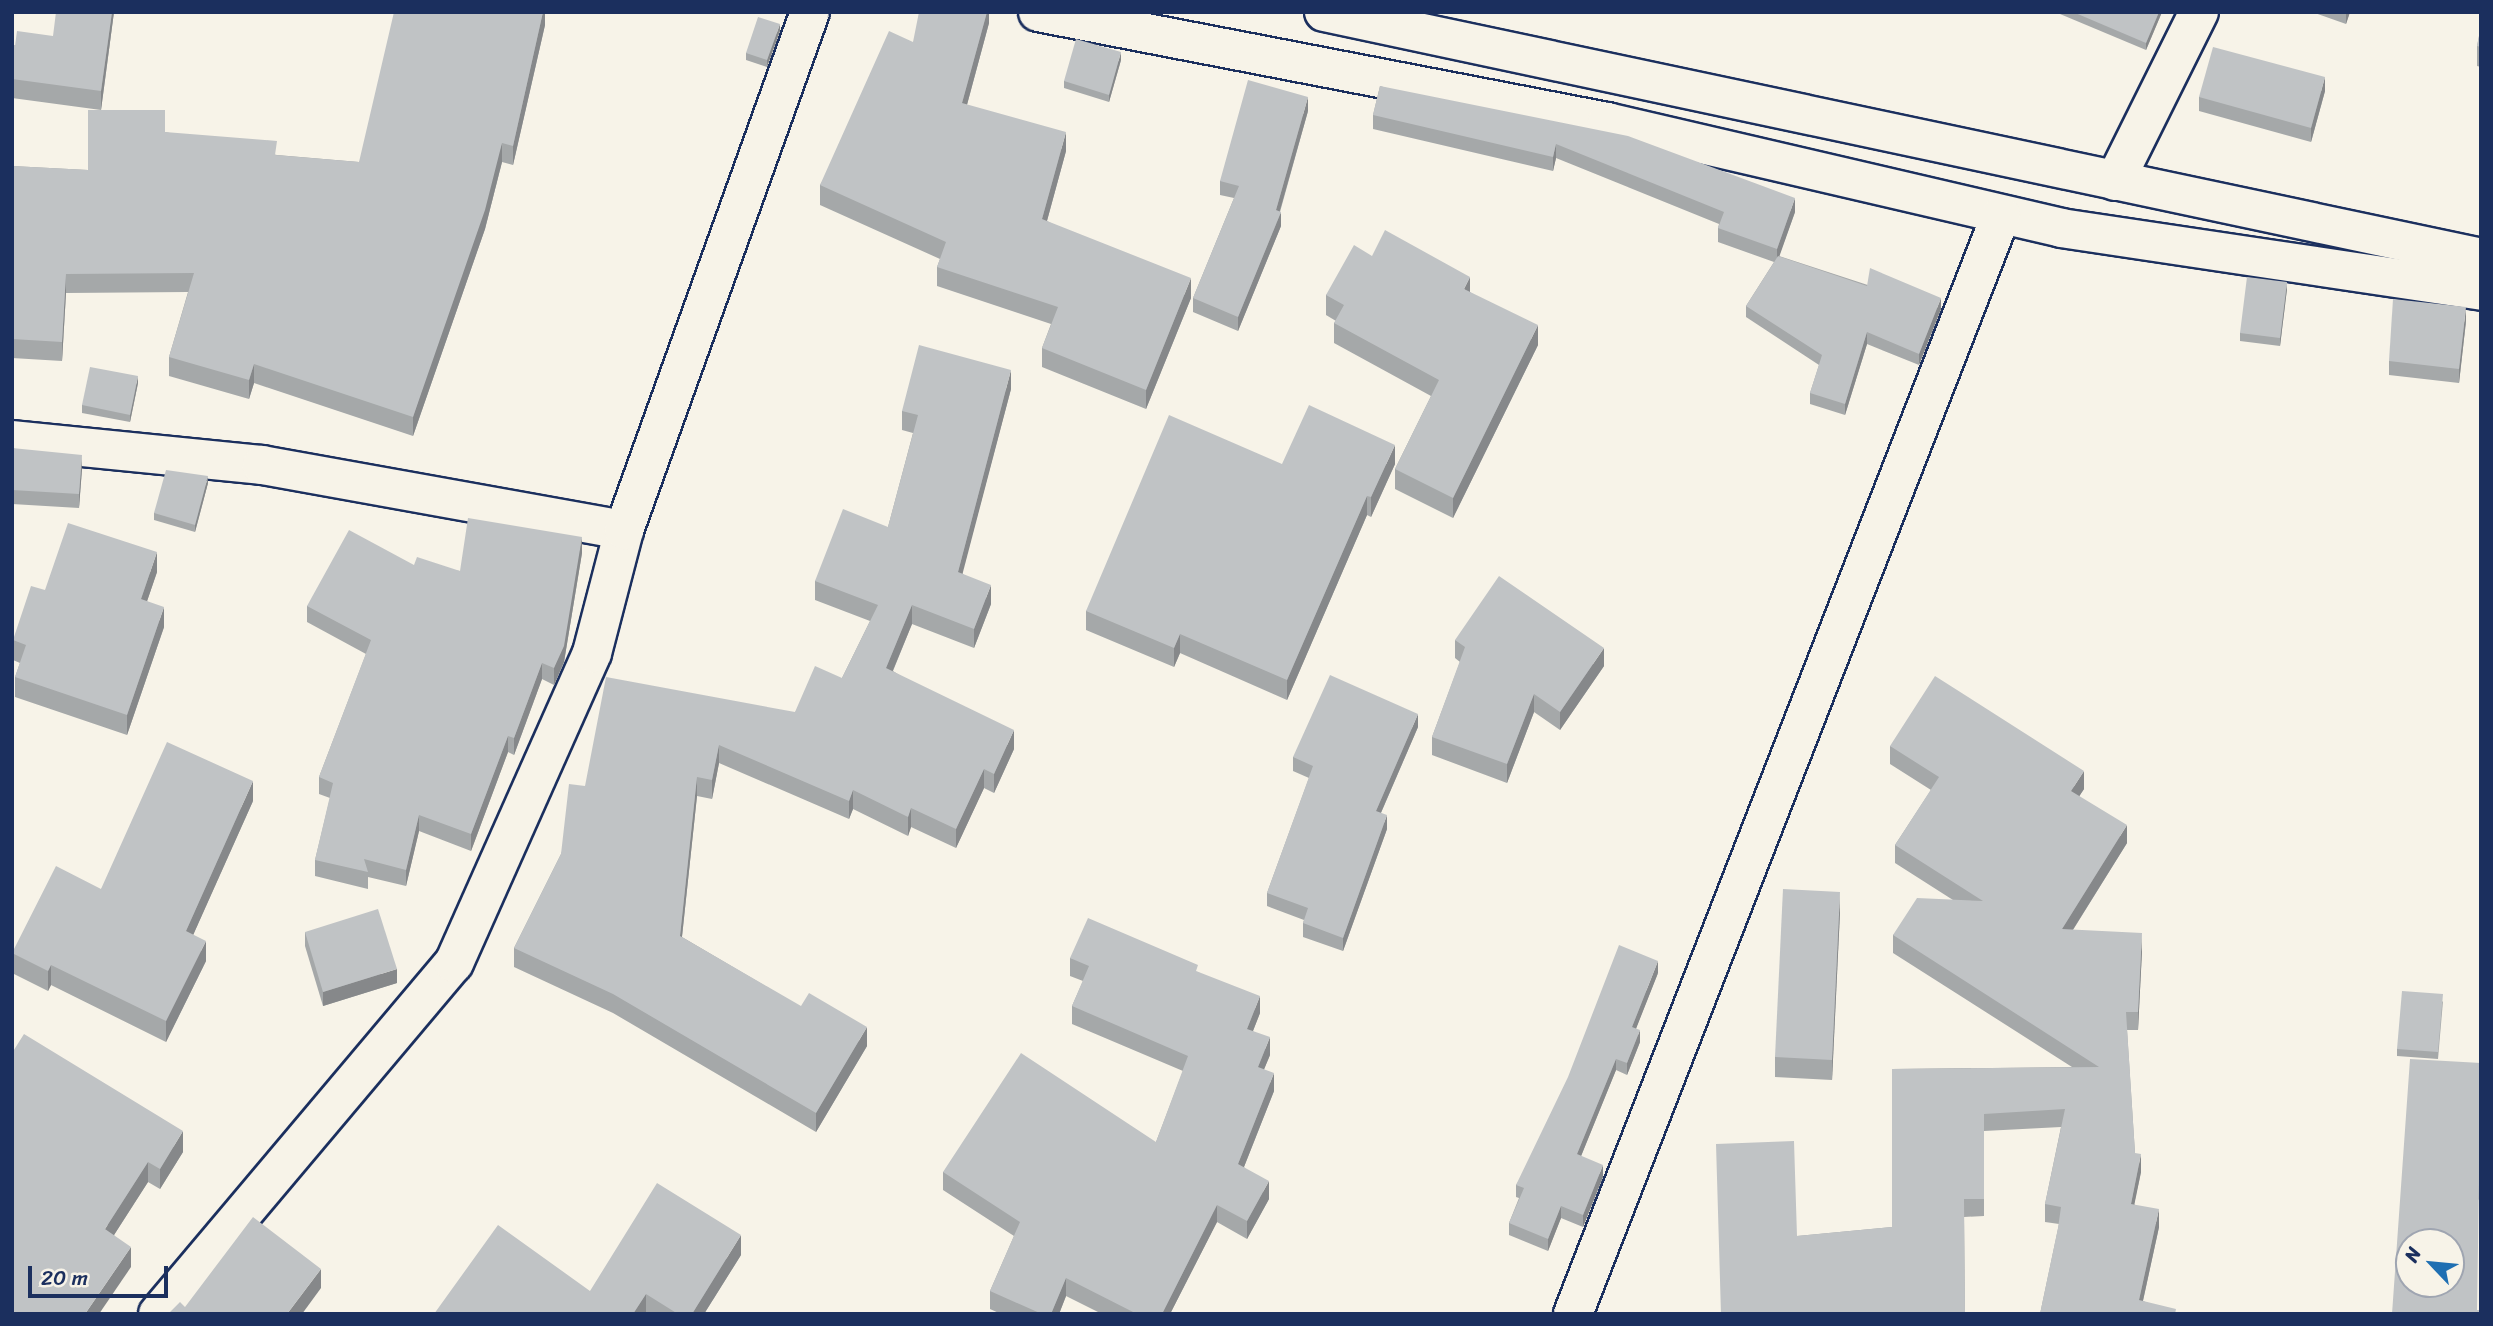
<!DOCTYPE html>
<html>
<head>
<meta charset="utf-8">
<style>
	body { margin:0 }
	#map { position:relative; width:2493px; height:1326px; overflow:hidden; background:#f7f3e8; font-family:Sriracha,sans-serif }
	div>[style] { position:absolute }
	.roads { filter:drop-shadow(2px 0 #1b2f5e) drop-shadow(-2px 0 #1b2f5e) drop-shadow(0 2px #1b2f5e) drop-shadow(0 -2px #1b2f5e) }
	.minor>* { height:38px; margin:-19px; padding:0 19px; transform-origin:19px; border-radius:19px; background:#f7f3e8 }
	.wall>* { inset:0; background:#a5a8a9 }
	.shaded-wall>* { inset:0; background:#86888a }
	.building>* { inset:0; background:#c0c3c5 }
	span { translate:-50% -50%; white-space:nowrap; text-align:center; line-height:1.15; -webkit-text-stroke:7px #f7f3e8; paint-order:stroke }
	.frame { position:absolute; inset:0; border:14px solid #1b2f5e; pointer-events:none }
	.north { position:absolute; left:2395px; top:1228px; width:70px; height:70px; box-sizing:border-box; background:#f7f3e8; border:2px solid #9fa5b1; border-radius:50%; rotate:296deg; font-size:19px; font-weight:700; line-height:28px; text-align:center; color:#1b2f5e }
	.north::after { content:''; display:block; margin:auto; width:24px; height:32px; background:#1f6fb2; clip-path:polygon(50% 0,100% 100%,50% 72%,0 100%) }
	.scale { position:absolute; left:28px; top:1266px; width:140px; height:32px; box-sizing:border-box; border:4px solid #1b2f5e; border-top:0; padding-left:9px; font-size:21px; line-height:24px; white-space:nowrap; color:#1b2f5e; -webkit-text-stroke:5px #f7f3e8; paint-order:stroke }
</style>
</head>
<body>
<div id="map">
	<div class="roads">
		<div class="minor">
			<div style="left:1038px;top:12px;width:580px;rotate:10.94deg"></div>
			<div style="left:1607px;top:122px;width:466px;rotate:13.1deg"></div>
			<div style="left:2061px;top:228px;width:425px;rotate:8.5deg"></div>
			<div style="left:1324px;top:12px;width:1183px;rotate:12deg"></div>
			<div style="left:2115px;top:181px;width:189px;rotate:-63.6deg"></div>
			<div style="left:12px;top:440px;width:251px;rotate:5.7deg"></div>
			<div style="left:262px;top:465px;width:368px;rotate:10.2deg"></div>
			<div style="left:158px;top:1314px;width:459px;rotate:-49.9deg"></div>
			<div style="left:454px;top:963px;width:339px;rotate:-66deg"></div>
			<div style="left:592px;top:653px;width:127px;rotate:-75.4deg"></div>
			<div style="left:624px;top:530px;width:550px;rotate:-70.25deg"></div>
			<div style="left:1573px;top:1314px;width:1179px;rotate:-68.72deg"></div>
		</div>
	</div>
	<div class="wall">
		<div style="clip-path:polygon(114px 12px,101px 110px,12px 98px,12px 46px,53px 36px)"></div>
		<div style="clip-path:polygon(545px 12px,545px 25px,513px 165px,502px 162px,485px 229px,413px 436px,254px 383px,249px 399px,169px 376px,169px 357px,188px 292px,66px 293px,62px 361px,12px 358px,12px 166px,88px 170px,165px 132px,277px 155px,359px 162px)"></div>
		<div style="clip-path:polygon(989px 12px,989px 23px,967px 105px,1066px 151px,1047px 221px,1191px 298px,1146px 409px,1042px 367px,1042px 348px,1051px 324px,937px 286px,937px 267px,940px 259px,820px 205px,820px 185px,913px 42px)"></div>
		<div style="clip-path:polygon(2060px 12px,2162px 12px,2146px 50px,2060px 14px)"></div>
		<div style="clip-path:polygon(2312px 12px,2350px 12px,2346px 24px)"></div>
		<div style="clip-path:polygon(2481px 26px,2481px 67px,2477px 66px,2477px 46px)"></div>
		<div style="clip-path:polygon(780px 31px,767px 67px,746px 60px,746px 53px)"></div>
		<div style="clip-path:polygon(1121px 60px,1109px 102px,1064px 88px,1064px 81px)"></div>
		<div style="clip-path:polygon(1380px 86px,1795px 212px,1779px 256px,1941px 309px,1919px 365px,1867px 344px,1845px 415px,1810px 404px,1810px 393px,1819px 365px,1746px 317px,1746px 306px,1774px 262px,1718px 242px,1718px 228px,1719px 224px,1556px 158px,1553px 171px,1373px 129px,1373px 115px)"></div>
		<div style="clip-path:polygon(2325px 91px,2311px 142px,2199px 111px,2199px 97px)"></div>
		<div style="clip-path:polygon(1308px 111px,1280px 212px,1281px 226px,1238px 331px,1193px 312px,1193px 298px,1234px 198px,1220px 195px,1220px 181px)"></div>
		<div style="clip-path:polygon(1372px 256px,1470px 292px,1538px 345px,1453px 518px,1395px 489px,1395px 469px,1431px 396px,1334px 343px,1334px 323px,1336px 321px,1326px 315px,1326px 295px)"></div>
		<div style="clip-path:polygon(2287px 289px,2280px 346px,2240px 341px,2240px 333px)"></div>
		<div style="clip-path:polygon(2466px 321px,2459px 383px,2389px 375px,2389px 361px)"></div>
		<div style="clip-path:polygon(138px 383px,130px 422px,82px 413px,82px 405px)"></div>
		<div style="clip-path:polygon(1011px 389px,962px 573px,991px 604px,974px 648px,912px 624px,893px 671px,1014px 749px,994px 793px,984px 788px,956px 848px,911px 827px,908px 836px,853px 809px,849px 819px,719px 763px,712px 799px,697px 796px,682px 937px,867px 1046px,816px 1132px,613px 1013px,514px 967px,514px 948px,561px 854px,585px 786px,795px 712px,842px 678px,870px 621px,815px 600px,815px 581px,888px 527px,913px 433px,902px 430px,902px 411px)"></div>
		<div style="clip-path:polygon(12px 448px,82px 469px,79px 508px,12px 504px)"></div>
		<div style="clip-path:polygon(1282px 464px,1395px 464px,1371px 517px,1367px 515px,1287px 700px,1180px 653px,1174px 667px,1086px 630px,1086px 611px)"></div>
		<div style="clip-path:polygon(208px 483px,195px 532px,154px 520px,154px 513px)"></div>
		<div style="clip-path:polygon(582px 553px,564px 662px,554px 685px,542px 679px,514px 755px,508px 752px,471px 851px,419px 831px,406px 886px,368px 877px,368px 889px,315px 876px,315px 860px,330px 798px,319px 794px,319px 777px,366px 654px,307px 622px,307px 606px,414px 565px,460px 571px)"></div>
		<div style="clip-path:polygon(157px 572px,147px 601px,164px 627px,127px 735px,15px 697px,15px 677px,20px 663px,13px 660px,13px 640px,45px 590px)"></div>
		<div style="clip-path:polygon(1455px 640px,1604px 666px,1560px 730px,1534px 712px,1507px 783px,1432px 755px,1432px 737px,1460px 662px,1455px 658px)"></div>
		<div style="clip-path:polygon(1418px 727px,1381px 813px,1387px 829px,1343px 951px,1303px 937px,1303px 923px,1304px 920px,1267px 906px,1267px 893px,1309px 778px,1293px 771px,1293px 757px)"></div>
		<div style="clip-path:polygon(1890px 746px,2084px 789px,2079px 796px,2127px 843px,2073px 930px,2142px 951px,2138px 1030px,2127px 1030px,2135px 1153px,2141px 1172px,2134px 1204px,2159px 1227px,2143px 1301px,2176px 1314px,2040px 1314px,2059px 1224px,2045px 1222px,2045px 1204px,2061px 1127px,1984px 1131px,1984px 1216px,1964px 1217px,1965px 1314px,1797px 1236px,1892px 1227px,1892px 1069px,2072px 1067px,1893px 953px,1893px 935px,1953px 900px,1895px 863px,1895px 845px,1931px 790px,1890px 764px)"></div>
		<div style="clip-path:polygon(253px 801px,193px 935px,206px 961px,166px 1042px,51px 985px,48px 991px,12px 973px,12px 953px,101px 889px)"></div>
		<div style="clip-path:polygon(1840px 912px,1832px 1080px,1775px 1077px,1775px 1057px)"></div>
		<div style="clip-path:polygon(305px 932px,397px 983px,323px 1006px,305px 946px)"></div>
		<div style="clip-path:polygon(1070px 958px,1198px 972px,1260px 1013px,1253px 1031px,1270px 1055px,1264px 1069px,1274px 1091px,1244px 1167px,1269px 1199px,1247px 1239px,1217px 1222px,1170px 1314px,1102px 1314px,1066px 1296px,1059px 1314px,1001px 1314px,990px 1309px,990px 1291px,1014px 1236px,943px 1190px,943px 1172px,1156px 1142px,1183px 1071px,1072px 1024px,1072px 1006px,1083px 981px,1070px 976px)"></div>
		<div style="clip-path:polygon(1658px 973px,1636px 1028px,1640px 1042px,1627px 1075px,1616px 1070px,1581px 1156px,1603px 1177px,1583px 1227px,1561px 1218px,1548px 1251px,1509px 1235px,1509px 1223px,1519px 1198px,1516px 1197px,1516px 1185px)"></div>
		<div style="clip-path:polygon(2443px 1001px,2438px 1059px,2397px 1056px,2397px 1049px)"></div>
		<div style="clip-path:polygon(12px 1053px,183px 1152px,160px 1189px,148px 1182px,114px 1235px,131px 1267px)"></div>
		<div style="clip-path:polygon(2481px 1063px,2481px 1199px,2479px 1199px,2392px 1314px)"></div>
		<div style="clip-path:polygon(741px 1255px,704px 1314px,434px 1314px,590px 1291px)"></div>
	</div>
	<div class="shaded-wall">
		<div style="clip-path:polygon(112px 12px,114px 12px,101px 110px,101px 91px)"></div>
		<div style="clip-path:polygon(543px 12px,545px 12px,545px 25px,513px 165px,513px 146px)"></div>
		<div style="clip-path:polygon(987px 12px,989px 12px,989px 23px,962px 123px,962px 103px)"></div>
		<div style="clip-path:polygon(2159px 12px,2162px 12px,2146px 50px,2146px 43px)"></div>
		<div style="clip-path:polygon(2346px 12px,2350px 12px,2346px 24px)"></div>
		<div style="clip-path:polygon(780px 24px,780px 31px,767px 67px,767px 60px)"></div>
		<div style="clip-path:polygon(1121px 52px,1121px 60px,1109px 102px,1109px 95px)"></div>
		<div style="clip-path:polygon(2325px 77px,2325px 91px,2311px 142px,2311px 128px)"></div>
		<div style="clip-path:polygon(1308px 97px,1308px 111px,1276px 224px,1276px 210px)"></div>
		<div style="clip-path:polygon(1066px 132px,1066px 151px,1042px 239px,1042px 219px)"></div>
		<div style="clip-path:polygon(502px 143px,502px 162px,485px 229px,413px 436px,413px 417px)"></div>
		<div style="clip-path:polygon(1556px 144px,1556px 158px,1553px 171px,1553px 157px)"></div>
		<div style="clip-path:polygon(1795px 198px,1795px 212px,1777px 263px,1777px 249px)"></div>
		<div style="clip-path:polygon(1281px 212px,1281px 226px,1238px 331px,1238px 317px)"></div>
		<div style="clip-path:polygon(66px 274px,66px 293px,62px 361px,62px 342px)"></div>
		<div style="clip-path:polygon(1470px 277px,1470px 297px,1464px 289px)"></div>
		<div style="clip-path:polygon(1191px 278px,1191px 298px,1146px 409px,1146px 390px)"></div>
		<div style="clip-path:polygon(2287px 282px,2287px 289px,2280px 346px,2280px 338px)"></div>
		<div style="clip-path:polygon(1941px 298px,1941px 309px,1919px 365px,1919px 354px)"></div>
		<div style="clip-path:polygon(2466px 307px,2466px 321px,2459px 383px,2459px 369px)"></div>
		<div style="clip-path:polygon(1538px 325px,1538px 345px,1453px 518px,1453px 498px)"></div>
		<div style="clip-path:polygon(1867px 332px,1867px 344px,1845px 415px,1845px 404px)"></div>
		<div style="clip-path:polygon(254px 364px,254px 383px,249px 399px,249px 380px)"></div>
		<div style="clip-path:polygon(1011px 370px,1011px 389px,958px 591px,958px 572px)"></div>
		<div style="clip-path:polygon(138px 376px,138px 383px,130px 422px,130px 415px)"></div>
		<div style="clip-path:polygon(1395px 445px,1395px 464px,1371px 517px,1371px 497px)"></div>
		<div style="clip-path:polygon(82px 455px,82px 469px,79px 508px,79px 494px)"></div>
		<div style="clip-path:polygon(208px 476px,208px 483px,195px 532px,195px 525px)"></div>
		<div style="clip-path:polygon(1367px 496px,1367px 515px,1287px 700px,1287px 680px)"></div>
		<div style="clip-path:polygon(582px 537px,582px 553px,564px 662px,554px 685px,554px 668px)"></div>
		<div style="clip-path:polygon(157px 552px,157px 572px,141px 619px,141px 599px)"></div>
		<div style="clip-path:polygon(991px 585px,991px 604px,974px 648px,974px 629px)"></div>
		<div style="clip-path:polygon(912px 605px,912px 624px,886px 687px,886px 668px)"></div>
		<div style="clip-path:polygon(164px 607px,164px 627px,127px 735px,127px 715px)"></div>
		<div style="clip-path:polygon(1180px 634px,1180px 653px,1174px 667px,1174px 648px)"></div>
		<div style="clip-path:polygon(1604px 648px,1604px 666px,1560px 730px,1560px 712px)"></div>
		<div style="clip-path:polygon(542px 663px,542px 679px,514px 755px,514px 738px)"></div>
		<div style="clip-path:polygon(1534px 694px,1534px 712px,1507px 783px,1507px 764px)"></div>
		<div style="clip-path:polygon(1418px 714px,1418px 727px,1376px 824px,1376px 811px)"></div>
		<div style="clip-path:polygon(1014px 730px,1014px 749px,994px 793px,994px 774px)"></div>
		<div style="clip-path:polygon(508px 736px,508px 752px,471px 851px,471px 834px)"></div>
		<div style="clip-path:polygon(719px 745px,719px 763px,712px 799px,712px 780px)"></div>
		<div style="clip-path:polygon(984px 769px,984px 788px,956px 848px,956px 829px)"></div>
		<div style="clip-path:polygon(2084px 771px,2084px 789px,2071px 809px,2071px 791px)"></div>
		<div style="clip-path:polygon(697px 777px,697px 796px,680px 955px,680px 936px)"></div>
		<div style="clip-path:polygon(253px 781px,253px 801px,186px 951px,186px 931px)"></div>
		<div style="clip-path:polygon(853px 790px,853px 809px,849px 819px,849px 801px)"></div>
		<div style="clip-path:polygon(911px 808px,911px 827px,908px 836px,908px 817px)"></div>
		<div style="clip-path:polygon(419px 815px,419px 831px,406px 886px,406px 870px)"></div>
		<div style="clip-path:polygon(1387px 815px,1387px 829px,1343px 951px,1343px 938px)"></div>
		<div style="clip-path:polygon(2127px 825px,2127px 843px,2062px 947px,2062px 929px)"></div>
		<div style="clip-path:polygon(1840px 892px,1840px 912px,1832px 1080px,1832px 1060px)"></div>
		<div style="clip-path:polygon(2142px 933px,2142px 951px,2138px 1030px,2138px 1012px)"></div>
		<div style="clip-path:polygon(206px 941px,206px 961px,166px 1042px,166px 1021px)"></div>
		<div style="clip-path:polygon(1658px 961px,1658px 973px,1632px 1039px,1632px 1027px)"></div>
		<div style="clip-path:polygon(51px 965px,51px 985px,48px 991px,48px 971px)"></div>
		<div style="clip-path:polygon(397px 969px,397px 983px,323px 1006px,323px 992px)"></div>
		<div style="clip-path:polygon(1260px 996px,1260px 1013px,1247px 1046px,1247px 1029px)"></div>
		<div style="clip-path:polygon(867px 1027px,867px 1046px,816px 1132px,816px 1113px)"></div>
		<div style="clip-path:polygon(1640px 1030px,1640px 1042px,1627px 1075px,1627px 1063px)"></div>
		<div style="clip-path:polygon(1270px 1037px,1270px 1055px,1258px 1084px,1258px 1067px)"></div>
		<div style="clip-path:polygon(1616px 1059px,1616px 1070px,1577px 1166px,1577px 1154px)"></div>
		<div style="clip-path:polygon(1274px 1073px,1274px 1091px,1238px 1182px,1238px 1164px)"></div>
		<div style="clip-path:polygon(183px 1131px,183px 1152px,160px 1189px,160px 1169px)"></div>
		<div style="clip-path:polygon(2141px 1154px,2141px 1172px,2131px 1221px,2131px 1204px)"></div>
		<div style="clip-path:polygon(148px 1162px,148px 1182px,105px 1249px,105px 1229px)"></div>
		<div style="clip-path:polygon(1603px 1165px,1603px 1177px,1583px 1227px,1583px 1215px)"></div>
		<div style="clip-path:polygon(1269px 1181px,1269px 1199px,1247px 1239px,1247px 1221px)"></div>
		<div style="clip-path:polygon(1217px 1205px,1217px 1222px,1170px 1314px,1162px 1314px)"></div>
		<div style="clip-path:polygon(1561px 1206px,1561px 1218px,1548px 1251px,1548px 1239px)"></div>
		<div style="clip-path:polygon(2159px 1209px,2159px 1227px,2140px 1314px,2139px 1300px)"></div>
		<div style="clip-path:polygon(741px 1235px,741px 1255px,704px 1314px,692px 1314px)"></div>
		<div style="clip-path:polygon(131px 1247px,131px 1267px,99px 1314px,85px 1314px)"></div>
		<div style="clip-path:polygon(321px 1269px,321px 1288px,302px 1314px,287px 1314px)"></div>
		<div style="clip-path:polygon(1066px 1278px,1066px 1296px,1059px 1314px,1051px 1314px)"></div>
		<div style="clip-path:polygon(646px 1294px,646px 1314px,633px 1314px)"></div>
	</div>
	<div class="building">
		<div style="clip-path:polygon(56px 12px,112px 12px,101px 91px,12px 79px,12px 46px,15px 46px,17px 31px,53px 36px)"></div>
		<div style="clip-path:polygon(394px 12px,543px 12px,513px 146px,502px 143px,485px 210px,413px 417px,254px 364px,249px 380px,169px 357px,194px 273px,66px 274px,62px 342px,12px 339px,12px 166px,88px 170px,88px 110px,165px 110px,165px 132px,277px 141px,275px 155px,359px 162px)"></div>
		<div style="clip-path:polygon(919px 12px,987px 12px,962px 103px,1066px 132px,1042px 219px,1191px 278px,1146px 390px,1042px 348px,1058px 307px,937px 267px,946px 242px,820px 185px,889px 31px,913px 42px)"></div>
		<div style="clip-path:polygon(2073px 12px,2159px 12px,2146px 43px)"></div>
		<div style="clip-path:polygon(758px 17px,780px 24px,767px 60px,746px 53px)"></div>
		<div style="clip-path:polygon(2481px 26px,2481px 47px,2477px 46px)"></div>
		<div style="clip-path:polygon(1076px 39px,1121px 52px,1109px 95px,1064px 81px)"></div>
		<div style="clip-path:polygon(2213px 47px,2325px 77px,2311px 128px,2199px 97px)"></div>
		<div style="clip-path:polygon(1248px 80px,1308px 97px,1276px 210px,1281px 212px,1238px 317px,1193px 298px,1239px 186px,1220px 181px)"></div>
		<div style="clip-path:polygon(1380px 86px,1628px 136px,1795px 198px,1777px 249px,1718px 228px,1724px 212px,1556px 144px,1553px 157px,1373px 115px)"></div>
		<div style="clip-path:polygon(1385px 230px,1470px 277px,1464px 289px,1538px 325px,1453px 498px,1395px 469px,1439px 380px,1334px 323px,1344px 305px,1326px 295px,1354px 245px,1372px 256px)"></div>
		<div style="clip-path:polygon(1778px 256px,1867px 286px,1870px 268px,1941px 298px,1919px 354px,1867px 332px,1845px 404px,1810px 393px,1822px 355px,1746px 306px)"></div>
		<div style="clip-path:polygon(2247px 277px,2287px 282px,2280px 338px,2240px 333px)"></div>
		<div style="clip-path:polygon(2393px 299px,2466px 307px,2459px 369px,2389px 361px)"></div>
		<div style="clip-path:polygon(919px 345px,1011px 370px,958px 572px,991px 585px,974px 629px,912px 605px,886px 668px,1014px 730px,994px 774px,984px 769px,956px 829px,911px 808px,908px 817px,853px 790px,849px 801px,719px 745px,712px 780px,697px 777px,680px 936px,801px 1006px,809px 993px,867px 1027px,816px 1113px,613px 994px,514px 948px,561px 854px,569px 784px,585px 786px,606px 677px,795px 712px,815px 666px,842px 678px,878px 605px,815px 581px,843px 509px,888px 527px,918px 415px,902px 411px)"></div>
		<div style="clip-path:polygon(90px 367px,138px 376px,130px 415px,82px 405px)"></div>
		<div style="clip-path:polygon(1309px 405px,1395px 445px,1371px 497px,1367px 496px,1287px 680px,1180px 634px,1174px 648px,1086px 611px,1169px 415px,1282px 464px)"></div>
		<div style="clip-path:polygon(12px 448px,82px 455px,79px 494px,12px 490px)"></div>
		<div style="clip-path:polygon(166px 470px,208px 476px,195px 525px,154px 513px)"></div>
		<div style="clip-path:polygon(468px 518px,582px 537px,564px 646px,554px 668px,542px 663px,514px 738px,508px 736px,471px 834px,419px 815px,406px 870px,364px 859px,368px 872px,315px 860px,333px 783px,319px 777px,371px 640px,307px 606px,349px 530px,414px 565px,417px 557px,460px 571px)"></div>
		<div style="clip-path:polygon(68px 523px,157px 552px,141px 599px,164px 607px,127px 715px,15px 677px,26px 645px,13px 640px,31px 586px,45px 590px)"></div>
		<div style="clip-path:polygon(1499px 576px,1604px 648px,1560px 712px,1534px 694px,1507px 764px,1432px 737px,1465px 647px,1455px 640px)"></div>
		<div style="clip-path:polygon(1330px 675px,1418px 714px,1376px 811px,1387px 815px,1343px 938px,1303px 923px,1308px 908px,1267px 893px,1313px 766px,1293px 757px)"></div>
		<div style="clip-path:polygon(1935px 676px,2084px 771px,2071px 791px,2127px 825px,2062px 929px,2142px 933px,2138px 1012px,2126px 1012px,2135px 1153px,2141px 1154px,2131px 1204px,2159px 1209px,2139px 1300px,2176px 1309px,2175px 1314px,2040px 1314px,2058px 1228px,2061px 1207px,2045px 1204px,2065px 1109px,1984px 1114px,1984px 1199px,1964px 1199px,1965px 1314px,1721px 1314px,1716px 1144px,1794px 1141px,1797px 1236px,1892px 1227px,1892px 1069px,2099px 1067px,1893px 935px,1917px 898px,1983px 901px,1895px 845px,1939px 777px,1890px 746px)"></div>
		<div style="clip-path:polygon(167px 742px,253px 781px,186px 931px,206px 941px,166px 1021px,51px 965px,48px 971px,12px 953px,56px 866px,101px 889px)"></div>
		<div style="clip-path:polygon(1783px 889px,1840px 892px,1832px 1060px,1775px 1057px)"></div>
		<div style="clip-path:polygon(378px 909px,397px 969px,323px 992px,305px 932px)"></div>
		<div style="clip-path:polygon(1088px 918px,1198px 965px,1196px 971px,1260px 996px,1247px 1029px,1270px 1037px,1258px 1067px,1274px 1073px,1238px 1164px,1269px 1181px,1247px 1221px,1217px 1205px,1162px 1314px,1137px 1314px,1066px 1278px,1051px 1314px,1042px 1314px,990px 1291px,1020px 1222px,943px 1172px,1021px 1053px,1156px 1142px,1188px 1056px,1072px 1006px,1089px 966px,1070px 958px)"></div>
		<div style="clip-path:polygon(1619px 945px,1658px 961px,1632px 1027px,1640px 1030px,1627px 1063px,1616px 1059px,1577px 1154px,1603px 1165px,1583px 1215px,1561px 1206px,1548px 1239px,1509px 1223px,1524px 1188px,1516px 1185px,1568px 1077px)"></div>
		<div style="clip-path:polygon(2402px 991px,2443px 994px,2438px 1052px,2397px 1049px)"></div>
		<div style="clip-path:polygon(24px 1034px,183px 1131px,160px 1169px,148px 1162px,105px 1229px,131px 1247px,85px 1314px,12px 1314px,12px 1053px)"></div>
		<div style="clip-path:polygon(evenodd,2410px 1059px,2481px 1063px,2481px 1184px,2479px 1184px,2477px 1310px,2481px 1310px,2481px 1314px,2392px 1314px,2410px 1059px,2409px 1242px,2451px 1242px,2451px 1284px,2409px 1284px,2409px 1242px)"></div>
		<div style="clip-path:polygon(657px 1183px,741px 1235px,692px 1314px,678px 1314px,646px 1294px,633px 1314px,434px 1314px,498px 1225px,590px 1291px)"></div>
		<div style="clip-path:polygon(253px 1217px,321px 1269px,287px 1314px,168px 1314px,180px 1302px,185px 1307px)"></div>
	</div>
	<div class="frame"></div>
	<div class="north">N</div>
	<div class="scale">20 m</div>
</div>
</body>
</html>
